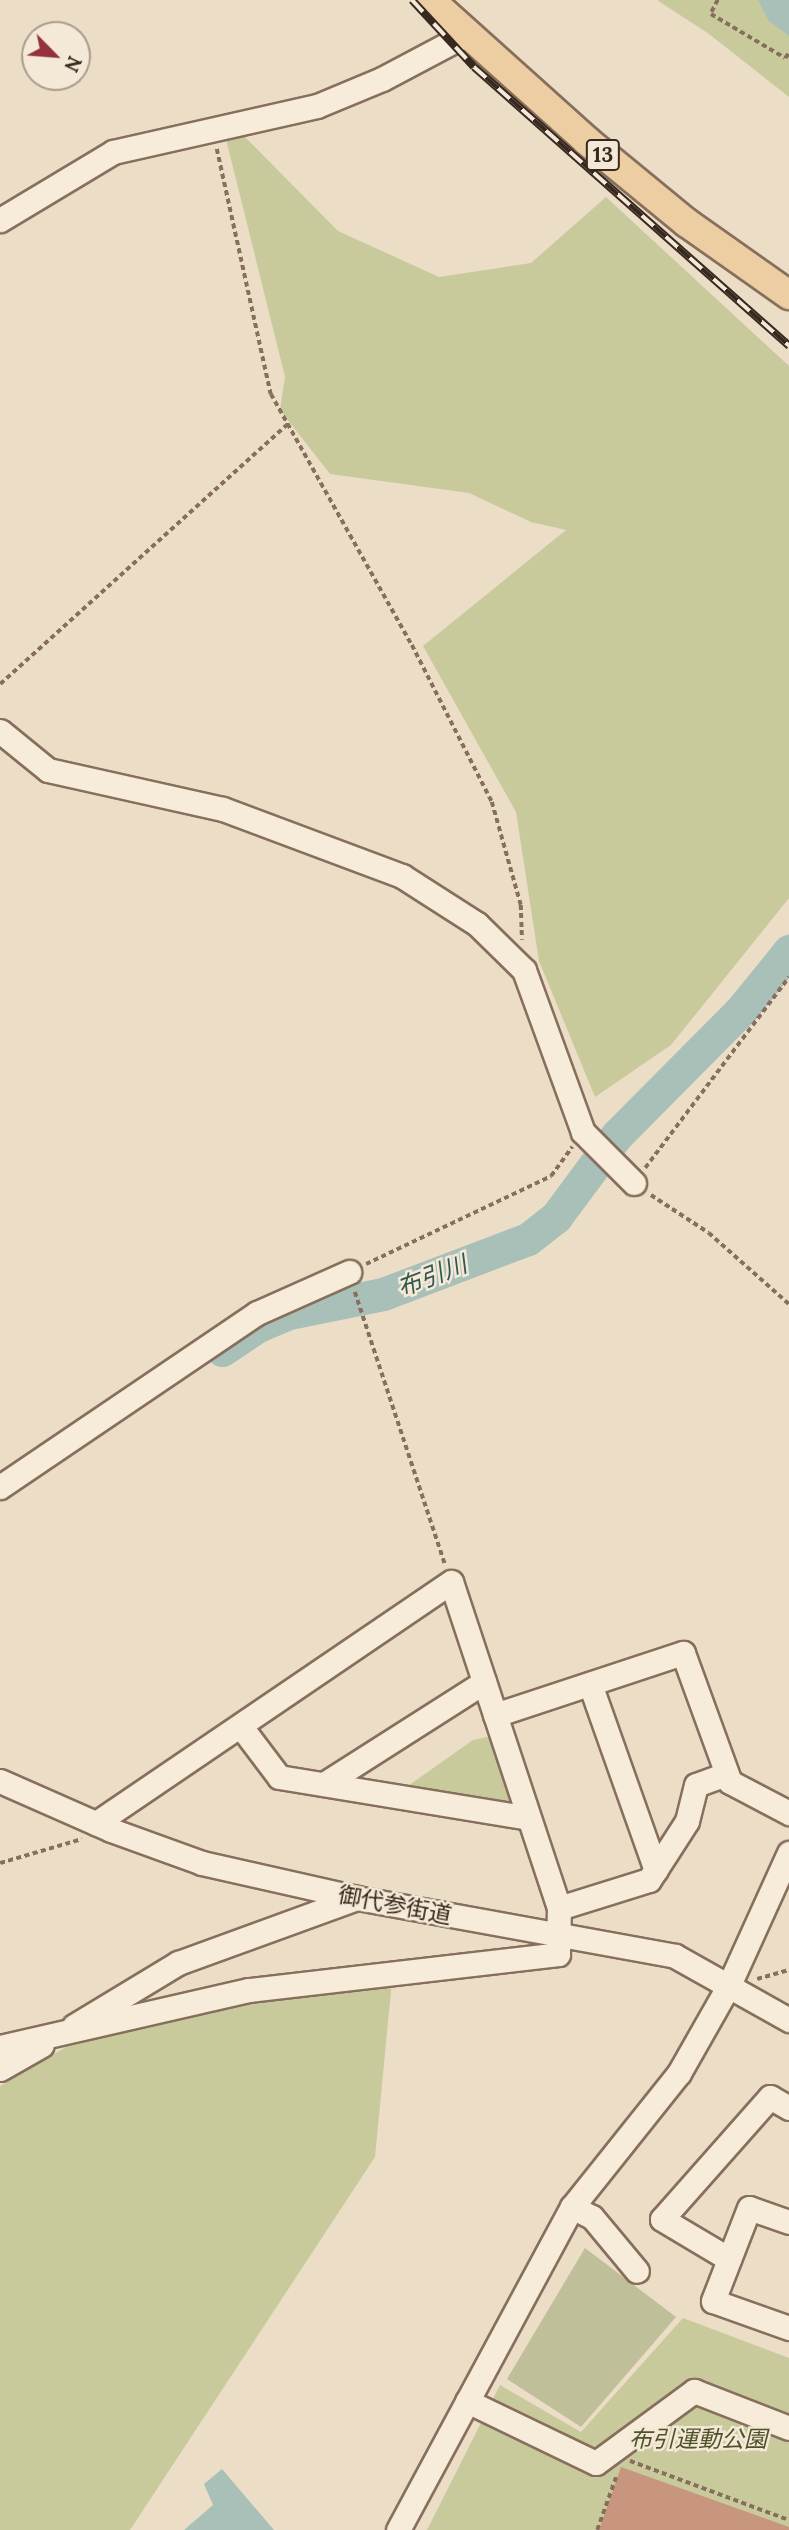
<!DOCTYPE html>
<html>
<head>
<meta charset="utf-8">
<style>
	body { margin:0 }
	#map { position:relative; width:789px; height:2530px; overflow:hidden; background:#ecddc7; font-family:Lora,"Noto Sans JP",serif }
	div>[style] { position:absolute }
	.green>* { inset:0; background:#c9ca9c }
	.cemetery>* { inset:0; background:#bfbf9a }
	.water>* { inset:0; background:#a8c0b7 }
	.river>* { height:33px; margin:-16.5px; padding:0 16.5px; transform-origin:16.5px; border-radius:16.5px; background:#a8c0b7 }
	.building>* { inset:0; background:#c8967f }
	.path>* { height:3.5px; margin-top:-1.75px; transform-origin:0; background:repeating-linear-gradient(90deg,#876f5d 0 5px,transparent 0 8.5px) }
	.roads { filter:drop-shadow(2px 0 #876f5d) drop-shadow(-2px 0 #876f5d) drop-shadow(0 2px #876f5d) drop-shadow(0 -2px #876f5d) }
	.minor>* { height:23px; margin:-11.5px; padding:0 11.5px; transform-origin:11.5px; border-radius:11.5px; background:#f7ecda }
	.major>* { height:28px; margin:-14px; padding:0 14px; transform-origin:14px; border-radius:14px; background:#edcda2 }
	.rail>* { height:8px; margin-top:-4px; transform-origin:0; background:repeating-linear-gradient(90deg,#f4e8d7 0 16px,#382920 0 32px); box-sizing:border-box; border-block:2px solid #382920 }
	span { translate:-50% -50%; white-space:nowrap; text-align:center; line-height:1.15; -webkit-text-stroke:5px #f4e8d7; paint-order:stroke }
	.shield-label span { padding:2px 5px; background:#f4e8d7; border:2px solid; border-radius:5px; -webkit-text-stroke-width:0 }
	.shield-label { font-size:21px; color:#382920; font-weight:700 }
	.street-label { font-size:23px; color:#382920 }
	.park-label { font-size:23px; color:#4d5328; font-style:italic }
	.water-label { font-size:24px; color:#315751; font-style:italic }
	.north { position:absolute; left:21px; top:21px; width:70px; height:70px; box-sizing:border-box; background:#f4e8d7; border:2px solid #a99c8e; border-radius:50%; rotate:115deg; font-size:19px; font-weight:700; line-height:28px; text-align:center; color:#382920 }
	.north::after { content:''; display:block; margin:auto; width:24px; height:32px; background:#93313c; clip-path:polygon(50% 0,100% 100%,50% 72%,0 100%) }
</style>
</head>
<body>
<div id="map">
	<div class="green">
		<div style="clip-path:polygon(657px 0,789px 0,789px 97px,709px 34px)"></div>
		<div style="clip-path:polygon(225px 135px,245px 137px,338px 231px,439px 277px,531px 263px,606px 197px,789px 366px,789px 898px,671px 1045px,595px 1097px,539px 961px,516px 812px,423px 646px,566px 530px,531px 522px,469px 493px,330px 474px,280px 410px,285px 377px)"></div>
		<div style="clip-path:polygon(492px 1736px,515px 1800px,499px 1804px,405px 1788px,473px 1740px)"></div>
		<div style="clip-path:polygon(392px 1981px,375px 2157px,130px 2530px,0 2530px,0 2086px,66px 2047px,247px 1999px)"></div>
		<div style="clip-path:polygon(683px 2318px,789px 2358px,789px 2530px,427px 2530px,500px 2385px,581px 2432px)"></div>
	</div>
	<div class="cemetery">
		<div style="clip-path:polygon(585px 2248px,676px 2317px,581px 2427px,507px 2379px)"></div>
	</div>
	<div class="water">
		<div style="clip-path:polygon(758px 0,789px 0,789px 36px,769px 21px)"></div>
		<div style="clip-path:polygon(222px 2469px,274px 2530px,184px 2530px,213px 2505px,204px 2484px)"></div>
	</div>
	<div class="river">
		<div style="left:222px;top:1350px;width:43px;rotate:-33.7deg"></div>
		<div style="left:258px;top:1326px;width:34px;rotate:-23deg"></div>
		<div style="left:289px;top:1313px;width:96px;rotate:-11.4deg"></div>
		<div style="left:383px;top:1294px;width:155px;rotate:-20.8deg"></div>
		<div style="left:528px;top:1239px;width:36px;rotate:-38deg"></div>
		<div style="left:556px;top:1217px;width:102px;rotate:-53.4deg"></div>
		<div style="left:617px;top:1135px;width:177px;rotate:-45.2deg"></div>
		<div style="left:742px;top:1009px;width:75px;rotate:-51deg"></div>
	</div>
	<div class="building">
		<div style="clip-path:polygon(621px 2467px,789px 2527px,789px 2530px,599px 2530px)"></div>
	</div>
	<div class="path">
		<div style="left:718px;top:0;width:16px;rotate:117deg"></div>
		<div style="left:711px;top:14px;width:86px;rotate:30.7deg"></div>
		<div style="left:785px;top:58px;width:6px;rotate:-51deg"></div>
		<div style="left:217px;top:149px;width:251px;rotate:77.6deg"></div>
		<div style="left:271px;top:394px;width:288px;rotate:60.7deg"></div>
		<div style="left:412px;top:645px;width:176px;rotate:63deg"></div>
		<div style="left:492px;top:802px;width:107px;rotate:74.3deg"></div>
		<div style="left:521px;top:905px;width:35px;rotate:88deg"></div>
		<div style="left:0;top:684px;width:388px;rotate:-42.1deg"></div>
		<div style="left:645px;top:1168px;width:239px;rotate:-53deg"></div>
		<div style="left:651px;top:1195px;width:69px;rotate:33.2deg"></div>
		<div style="left:709px;top:1233px;width:107px;rotate:41.6deg"></div>
		<div style="left:366px;top:1264px;width:205px;rotate:-25.4deg"></div>
		<div style="left:551px;top:1176px;width:36px;rotate:-54deg"></div>
		<div style="left:355px;top:1292px;width:287px;rotate:71.7deg"></div>
		<div style="left:0;top:1863px;width:85px;rotate:-16.3deg"></div>
		<div style="left:757px;top:1979px;width:33px;rotate:-16deg"></div>
		<div style="left:630px;top:2461px;width:170px;rotate:20.4deg"></div>
		<div style="left:597px;top:2530px;width:59px;rotate:-70.3deg"></div>
	</div>
	<div class="roads">
		<div class="minor">
			<div style="left:0;top:220px;width:132px;rotate:-31deg"></div>
			<div style="left:113px;top:152px;width:209px;rotate:-12.7deg"></div>
			<div style="left:317px;top:106px;width:70px;rotate:-22.6deg"></div>
			<div style="left:382px;top:79px;width:94px;rotate:-27.9deg"></div>
			<div style="left:0;top:731px;width:62px;rotate:39.1deg"></div>
			<div style="left:48px;top:770px;width:179px;rotate:12.6deg"></div>
			<div style="left:223px;top:809px;width:191px;rotate:20.5deg"></div>
			<div style="left:402px;top:876px;width:89px;rotate:32.6deg"></div>
			<div style="left:477px;top:924px;width:66px;rotate:44.4deg"></div>
			<div style="left:524px;top:970px;width:172px;rotate:70deg"></div>
			<div style="left:583px;top:1132px;width:72px;rotate:45deg"></div>
			<div style="left:0;top:1487px;width:310px;rotate:-34.1deg"></div>
			<div style="left:257px;top:1313px;width:101px;rotate:-24deg"></div>
			<div style="left:590px;top:1684px;width:197px;rotate:70.5deg"></div>
			<div style="left:495px;top:1715px;width:198px;rotate:-18.3deg"></div>
			<div style="left:683px;top:1653px;width:137px;rotate:70deg"></div>
			<div style="left:730px;top:1782px;width:67px;rotate:27.7deg"></div>
			<div style="left:242px;top:1728px;width:61px;rotate:52.9deg"></div>
			<div style="left:279px;top:1777px;width:253px;rotate:9.3deg"></div>
			<div style="left:0;top:1781px;width:121px;rotate:23.8deg"></div>
			<div style="left:111px;top:1830px;width:97px;rotate:19.9deg"></div>
			<div style="left:202px;top:1863px;width:159px;rotate:12.7deg"></div>
			<div style="left:357px;top:1898px;width:323px;rotate:10.3deg"></div>
			<div style="left:675px;top:1956px;width:131px;rotate:29.3deg"></div>
			<div style="left:324px;top:1784px;width:190px;rotate:-32.5deg"></div>
			<div style="left:559px;top:1908px;width:94px;rotate:-17.3deg"></div>
			<div style="left:649px;top:1880px;width:70px;rotate:-57.2deg"></div>
			<div style="left:687px;top:1821px;width:37px;rotate:-76deg"></div>
			<div style="left:696px;top:1785px;width:32px;rotate:-20deg"></div>
			<div style="left:74px;top:2026px;width:122px;rotate:-31.2deg"></div>
			<div style="left:178px;top:1963px;width:190px;rotate:-20deg"></div>
			<div style="left:0;top:2047px;width:255px;rotate:-12.9deg"></div>
			<div style="left:249px;top:1990px;width:311px;rotate:-6.6deg"></div>
			<div style="left:558px;top:1954px;width:46px;rotate:-88.8deg"></div>
			<div style="left:559px;top:1908px;width:343px;rotate:-108.3deg"></div>
			<div style="left:451px;top:1582px;width:429px;rotate:145.8deg"></div>
			<div style="left:0;top:2069px;width:48px;rotate:-29.7deg"></div>
			<div style="left:572px;top:2207px;width:22px;rotate:27deg"></div>
			<div style="left:592px;top:2217px;width:70px;rotate:50.2deg"></div>
			<div style="left:789px;top:2222px;width:42px;rotate:-160.7deg"></div>
			<div style="left:749px;top:2208px;width:100px;rotate:111.2deg"></div>
			<div style="left:713px;top:2301px;width:81px;rotate:19.6deg"></div>
			<div style="left:729px;top:2259px;width:78px;rotate:-149.2deg"></div>
			<div style="left:662px;top:2219px;width:163px;rotate:-48.5deg"></div>
			<div style="left:770px;top:2097px;width:22px;rotate:30deg"></div>
			<div style="left:467px;top:2401px;width:143px;rotate:25.7deg"></div>
			<div style="left:596px;top:2463px;width:122px;rotate:-36.3deg"></div>
			<div style="left:694px;top:2391px;width:102px;rotate:21.3deg"></div>
			<div style="left:398px;top:2530px;width:367px;rotate:-61.7deg"></div>
			<div style="left:572px;top:2207px;width:171px;rotate:-51.4deg"></div>
			<div style="left:679px;top:2073px;width:101px;rotate:-60.4deg"></div>
			<div style="left:729px;top:1985px;width:145px;rotate:-65.6deg"></div>
		</div>
		<div class="major">
			<div style="left:430px;top:0;width:211px;rotate:41.9deg"></div>
			<div style="left:587px;top:141px;width:129px;rotate:39.4deg"></div>
			<div style="left:687px;top:223px;width:125px;rotate:35.2deg"></div>
		</div>
	</div>
	<div class="rail">
		<div style="left:412px;top:0;width:91px;rotate:47.2deg"></div>
		<div style="left:474px;top:67px;width:421px;rotate:41.5deg"></div>
	</div>
	<div class="shield-label">
		<span style="left:603px;top:155px">13</span>
	</div>
	<div class="street-label">
		<span style="left:395px;top:1905px;rotate:11deg">御代参街道</span>
	</div>
	<div class="park-label">
		<span style="left:698px;top:2439px">布引運動公園</span>
	</div>
	<div class="water-label">
		<span style="left:432px;top:1276px;rotate:-21deg">布引川</span>
	</div>
	<div class="north">N</div>
</div>
</body>
</html>
